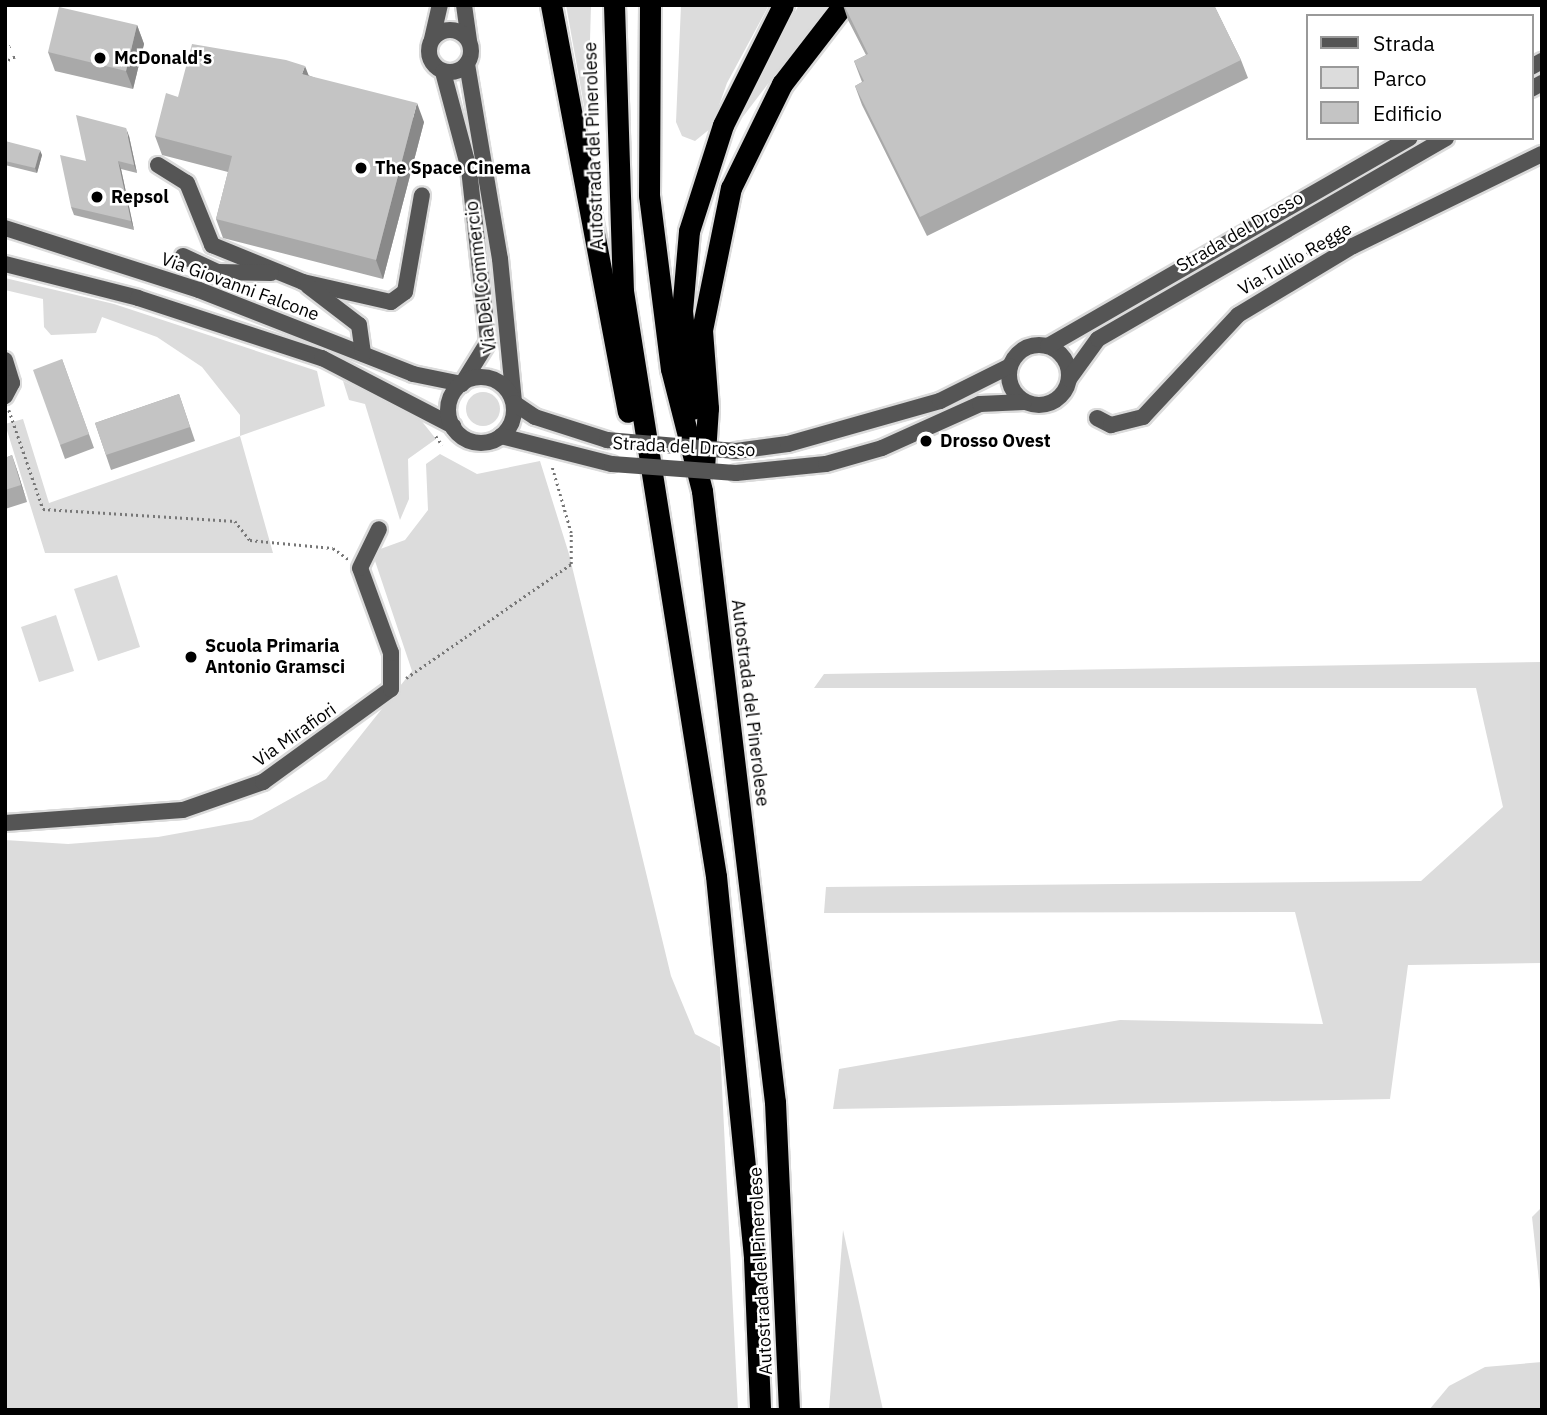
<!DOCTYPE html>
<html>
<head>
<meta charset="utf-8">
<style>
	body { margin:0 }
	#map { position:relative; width:1547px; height:1415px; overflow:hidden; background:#fff; font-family:"IBM Plex Sans",sans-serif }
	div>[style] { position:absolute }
	.green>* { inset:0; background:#dcdcdc }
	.round { border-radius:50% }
	.path>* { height:2.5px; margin-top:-1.25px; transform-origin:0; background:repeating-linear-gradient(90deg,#777 0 2px,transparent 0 5.5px) }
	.roads { filter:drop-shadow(2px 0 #dbdbdb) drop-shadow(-2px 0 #dbdbdb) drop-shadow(0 2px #dbdbdb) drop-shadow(0 -2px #dbdbdb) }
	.minor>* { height:16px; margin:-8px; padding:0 8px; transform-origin:8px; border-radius:8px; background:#555 }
	.minor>.ring { margin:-8px; padding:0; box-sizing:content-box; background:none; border:16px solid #555; border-radius:50% }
	.highway>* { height:21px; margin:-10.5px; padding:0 10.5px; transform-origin:10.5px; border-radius:10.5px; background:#000 }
	.minor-bridge>* { height:16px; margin:-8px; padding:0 8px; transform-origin:8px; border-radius:8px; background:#555 }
	.wall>* { inset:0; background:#a9a9a9 }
	.shaded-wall>* { inset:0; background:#898989 }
	.building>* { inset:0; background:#c4c4c4 }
	.dots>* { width:19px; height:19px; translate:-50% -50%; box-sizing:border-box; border:4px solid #fff; border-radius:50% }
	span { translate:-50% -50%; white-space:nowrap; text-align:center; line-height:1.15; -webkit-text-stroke:5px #fff; paint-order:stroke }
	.poi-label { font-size:18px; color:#000; font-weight:700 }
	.left { translate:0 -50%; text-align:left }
	.street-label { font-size:18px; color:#000 }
	.frame { position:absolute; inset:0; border:7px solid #000; pointer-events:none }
	.legend { position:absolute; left:1306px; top:14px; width:228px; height:126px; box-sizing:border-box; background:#fff; border:2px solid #999; margin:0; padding:9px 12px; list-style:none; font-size:21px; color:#000 }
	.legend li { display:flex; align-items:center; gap:14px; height:35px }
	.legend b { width:35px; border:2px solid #999 }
</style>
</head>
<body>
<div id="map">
	<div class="green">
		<div style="clip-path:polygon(566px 5px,591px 5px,588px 111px,585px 111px)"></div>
		<div style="clip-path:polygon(681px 5px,769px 5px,727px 83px,711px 128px,695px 141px,682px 136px,676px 122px)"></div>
		<div style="clip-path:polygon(799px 5px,828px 5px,742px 118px,778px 40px)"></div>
		<div style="clip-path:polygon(5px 278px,114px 304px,317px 371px,325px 406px,240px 436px,273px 553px,45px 553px,5px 424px,23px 419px,49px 503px,240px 436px,240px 415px,202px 367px,157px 337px,102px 317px,96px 333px,51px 335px,44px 327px,43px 299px,5px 290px)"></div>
		<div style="clip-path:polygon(343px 381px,420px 419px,436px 439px,408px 459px,409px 499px,400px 520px,365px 404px,349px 400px)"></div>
		<div class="round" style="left:466px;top:392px;width:34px;height:34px"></div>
		<div style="clip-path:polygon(440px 454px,477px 474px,540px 461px,569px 554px,671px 976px,695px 1034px,720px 1047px,738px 1410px,5px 1410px,5px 840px,68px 844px,158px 837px,252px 820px,326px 779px,412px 671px,372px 552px,405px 540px,428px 510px,426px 464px)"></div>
		<div style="clip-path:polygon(117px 575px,140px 647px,98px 661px,74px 589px)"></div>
		<div style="clip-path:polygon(56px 615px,74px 671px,39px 682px,21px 627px)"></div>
		<div style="clip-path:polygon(1542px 662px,1542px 963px,1408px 965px,1390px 1099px,833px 1109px,839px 1069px,1120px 1020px,1323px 1024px,1295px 912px,824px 913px,826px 887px,1421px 881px,1503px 807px,1476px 688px,814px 688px,824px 674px)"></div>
		<div style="clip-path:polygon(1542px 1207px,1542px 1308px,1532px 1217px)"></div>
		<div style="clip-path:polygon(843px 1230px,883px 1410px,829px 1410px)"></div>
		<div style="clip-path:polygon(1542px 1362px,1542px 1410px,1429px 1410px,1449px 1386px,1485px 1367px)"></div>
	</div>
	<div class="path">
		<div style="left:5px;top:49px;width:6px;rotate:-31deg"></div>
		<div style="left:8px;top:60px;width:9px;rotate:-27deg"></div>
		<div style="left:1264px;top:279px;width:68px;rotate:-31.1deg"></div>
		<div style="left:9px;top:410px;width:105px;rotate:71deg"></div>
		<div style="left:43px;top:509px;width:192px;rotate:3.6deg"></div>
		<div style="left:235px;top:521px;width:24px;rotate:52deg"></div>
		<div style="left:250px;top:540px;width:83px;rotate:5.5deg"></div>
		<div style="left:333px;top:548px;width:19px;rotate:36deg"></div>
		<div style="left:436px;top:436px;width:11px;rotate:56deg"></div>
		<div style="left:406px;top:678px;width:201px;rotate:-34.6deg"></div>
		<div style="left:571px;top:564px;width:31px;rotate:-90deg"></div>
		<div style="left:571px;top:533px;width:69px;rotate:-106.1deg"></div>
	</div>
	<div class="roads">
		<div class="minor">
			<div style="left:464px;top:5px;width:35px;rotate:82deg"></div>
			<div class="ring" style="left:429px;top:30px;width:26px;height:26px"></div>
			<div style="left:432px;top:39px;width:35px;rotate:-77deg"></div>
			<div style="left:467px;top:64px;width:198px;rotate:80.4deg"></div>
			<div style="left:500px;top:259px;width:145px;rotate:84.4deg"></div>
			<div style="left:1531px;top:67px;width:13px;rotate:-29deg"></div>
			<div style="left:443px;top:72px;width:100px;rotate:75deg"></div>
			<div style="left:469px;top:169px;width:174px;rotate:83.7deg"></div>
			<div style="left:488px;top:342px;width:49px;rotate:121.8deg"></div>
			<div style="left:1531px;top:89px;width:13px;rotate:-29deg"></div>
			<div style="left:158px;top:165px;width:34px;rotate:32deg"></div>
			<div style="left:187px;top:183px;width:67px;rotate:68deg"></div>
			<div style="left:212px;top:245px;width:98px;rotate:22.1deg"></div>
			<div style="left:303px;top:282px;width:90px;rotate:12.8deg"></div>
			<div style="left:391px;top:302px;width:17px;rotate:-36deg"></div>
			<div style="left:405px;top:292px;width:98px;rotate:-80.1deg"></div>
			<div style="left:5px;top:228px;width:204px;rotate:17.7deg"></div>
			<div style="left:199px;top:290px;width:230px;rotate:21.4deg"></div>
			<div style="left:413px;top:374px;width:50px;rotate:11.5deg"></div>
			<div style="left:183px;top:256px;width:38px;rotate:25deg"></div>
			<div style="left:217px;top:272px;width:54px;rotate:1.1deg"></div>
			<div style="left:5px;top:264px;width:137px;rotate:14.3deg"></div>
			<div style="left:138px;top:298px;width:194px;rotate:18.1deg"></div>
			<div style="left:322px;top:358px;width:148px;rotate:27.4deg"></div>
			<div style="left:308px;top:286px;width:64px;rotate:37.4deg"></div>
			<div style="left:359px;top:325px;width:29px;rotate:82deg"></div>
			<div class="ring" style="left:1009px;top:345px;width:44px;height:44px"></div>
			<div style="left:1048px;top:346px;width:417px;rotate:-29.9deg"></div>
			<div style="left:5px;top:360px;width:24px;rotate:73deg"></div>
			<div style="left:12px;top:383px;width:15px;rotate:118deg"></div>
			<div class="ring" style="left:448px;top:377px;width:50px;height:50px"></div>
			<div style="left:1069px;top:379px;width:49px;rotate:-54.1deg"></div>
			<div style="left:1098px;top:339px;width:402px;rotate:-30deg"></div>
			<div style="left:514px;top:403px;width:25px;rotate:34deg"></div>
			<div style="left:535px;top:417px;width:76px;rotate:17.7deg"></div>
			<div style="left:1097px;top:418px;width:16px;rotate:27deg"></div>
			<div style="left:1111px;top:425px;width:33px;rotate:-14deg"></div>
			<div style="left:1143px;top:417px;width:139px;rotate:-47deg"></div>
			<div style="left:1238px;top:315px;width:134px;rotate:-31deg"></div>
			<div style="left:1353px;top:246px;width:210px;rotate:-26deg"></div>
			<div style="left:501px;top:436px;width:114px;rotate:14.2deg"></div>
			<div style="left:736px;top:451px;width:52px;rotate:-7.7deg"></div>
			<div style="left:788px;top:444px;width:158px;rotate:-15.8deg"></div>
			<div style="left:940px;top:401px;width:78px;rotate:-26.6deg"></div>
			<div style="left:736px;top:473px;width:90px;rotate:-5.7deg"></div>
			<div style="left:826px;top:464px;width:58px;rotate:-15.9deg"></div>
			<div style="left:882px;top:448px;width:107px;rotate:-24.2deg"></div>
			<div style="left:980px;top:404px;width:44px;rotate:-2.6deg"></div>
			<div style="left:5px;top:823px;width:178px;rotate:-4.2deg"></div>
			<div style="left:183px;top:810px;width:85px;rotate:-19.3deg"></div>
			<div style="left:263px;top:782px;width:158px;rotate:-36deg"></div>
			<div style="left:391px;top:689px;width:36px;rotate:-90deg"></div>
			<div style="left:391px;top:653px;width:90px;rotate:-110deg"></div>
			<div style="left:360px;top:568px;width:43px;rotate:-64deg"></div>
		</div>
		<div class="highway">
			<div style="left:551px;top:5px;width:414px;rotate:79.3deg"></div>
			<div style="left:614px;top:5px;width:286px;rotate:88.2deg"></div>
			<div style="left:623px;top:291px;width:592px;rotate:80.97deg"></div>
			<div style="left:716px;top:876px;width:384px;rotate:84.3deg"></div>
			<div style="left:754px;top:1258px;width:152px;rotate:87.7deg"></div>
			<div style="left:650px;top:5px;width:190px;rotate:90.3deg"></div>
			<div style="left:649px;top:195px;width:175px;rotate:82.8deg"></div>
			<div style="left:671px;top:369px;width:126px;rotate:75.7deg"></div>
			<div style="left:702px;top:491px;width:615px;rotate:83.19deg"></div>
			<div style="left:775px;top:1102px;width:308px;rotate:87.4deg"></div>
			<div style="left:692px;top:409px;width:99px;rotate:-95.8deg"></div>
			<div style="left:682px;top:311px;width:80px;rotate:-85deg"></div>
			<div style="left:689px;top:231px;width:111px;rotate:-72.2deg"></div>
			<div style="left:723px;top:125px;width:134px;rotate:-63.4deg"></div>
			<div style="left:704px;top:468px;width:60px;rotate:-86.2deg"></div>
			<div style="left:708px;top:408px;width:78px;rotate:-94.4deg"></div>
			<div style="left:702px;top:330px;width:145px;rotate:-78.5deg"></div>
			<div style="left:731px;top:188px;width:116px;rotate:-63.9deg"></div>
			<div style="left:782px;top:84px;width:100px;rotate:-52.3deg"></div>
		</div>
	</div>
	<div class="minor-bridge">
		<div style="left:607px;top:440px;width:129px;rotate:4.9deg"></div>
		<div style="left:612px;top:464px;width:124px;rotate:4.2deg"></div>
	</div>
	<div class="wall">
		<div style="clip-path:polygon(843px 5px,1214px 5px,1241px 60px,1248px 78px,927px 236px,862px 105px,855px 86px,862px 82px,854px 61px,866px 55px,848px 20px)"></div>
		<div style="clip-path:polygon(137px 25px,144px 44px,133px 89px,55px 71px,48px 52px)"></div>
		<div style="clip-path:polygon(308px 75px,424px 122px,383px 279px,223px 238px,216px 219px,228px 172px,162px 155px,155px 136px)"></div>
		<div style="clip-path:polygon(129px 136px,137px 173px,121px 169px,134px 230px,74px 215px,71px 207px,86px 161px)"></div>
		<div style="clip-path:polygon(5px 141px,42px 155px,37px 173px,5px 165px)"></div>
		<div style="clip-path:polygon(62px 359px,94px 448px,65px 459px,60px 445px)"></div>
		<div style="clip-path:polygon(179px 394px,195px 441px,111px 470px,95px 423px)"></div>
		<div style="clip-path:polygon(12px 455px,27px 502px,5px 509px,5px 458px)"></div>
	</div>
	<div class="shaded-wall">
		<div style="clip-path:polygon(137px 25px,144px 44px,133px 89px,126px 71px)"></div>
		<div style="clip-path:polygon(305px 66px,312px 84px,302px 74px)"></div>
		<div style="clip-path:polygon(417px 103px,424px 122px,383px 279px,376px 260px)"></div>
		<div style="clip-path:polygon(126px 128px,129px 136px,137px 173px,134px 165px)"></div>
		<div style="clip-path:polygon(40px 150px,42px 155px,37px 173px,35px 168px)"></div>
		<div style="clip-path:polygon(118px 161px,121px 169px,134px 230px,131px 221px)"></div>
		<div style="clip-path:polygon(12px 455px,18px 473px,27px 502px,21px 485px)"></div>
	</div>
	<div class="building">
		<div style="clip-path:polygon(844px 5px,1214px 5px,1241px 60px,920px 217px,855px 86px,864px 81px,854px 61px,868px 54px)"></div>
		<div style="clip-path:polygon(59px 7px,137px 25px,126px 71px,48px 52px)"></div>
		<div style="clip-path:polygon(192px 44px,286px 60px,305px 66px,302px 74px,417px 103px,376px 260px,216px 219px,232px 156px,155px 136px,166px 93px,178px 97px)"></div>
		<div style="clip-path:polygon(76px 115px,126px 128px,134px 165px,118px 161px,131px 221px,71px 207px,60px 155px,86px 161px)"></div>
		<div style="clip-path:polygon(5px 141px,40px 150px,35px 168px,5px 161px)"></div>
		<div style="clip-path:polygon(62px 359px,89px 434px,60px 445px,33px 370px)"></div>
		<div style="clip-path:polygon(179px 394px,190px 427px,106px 455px,95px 423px)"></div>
		<div style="clip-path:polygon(12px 455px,21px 485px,5px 490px,5px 458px)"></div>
	</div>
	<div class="dots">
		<div style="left:100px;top:58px;background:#000"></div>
		<div style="left:361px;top:168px;background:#000"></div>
		<div style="left:97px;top:197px;background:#000"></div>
		<div style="left:926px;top:441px;background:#000"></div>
		<div style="left:191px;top:657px;background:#000"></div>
	</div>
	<div class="poi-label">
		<span class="left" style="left:114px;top:58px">McDonald's</span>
		<span class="left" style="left:375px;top:168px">The Space Cinema</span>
		<span class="left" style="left:111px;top:197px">Repsol</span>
		<span class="left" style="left:940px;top:441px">Drosso Ovest</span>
		<span class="left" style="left:205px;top:657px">Scuola Primaria<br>Antonio Gramsci</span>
	</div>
	<div class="street-label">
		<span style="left:594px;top:146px;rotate:-92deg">Autostrada del Pinerolese</span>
		<span style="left:1240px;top:232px;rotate:-30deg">Strada del Drosso</span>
		<span style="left:1295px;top:259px;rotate:-30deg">Via Tullio Regge</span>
		<span style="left:481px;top:277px;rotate:-97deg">Via Del Commercio</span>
		<span style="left:240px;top:287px;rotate:20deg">Via Giovanni Falcone</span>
		<span style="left:684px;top:447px;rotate:3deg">Strada del Drosso</span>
		<span style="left:750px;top:703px;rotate:83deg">Autostrada del Pinerolese</span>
		<span style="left:295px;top:735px;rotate:-35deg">Via Mirafiori</span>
		<span style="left:761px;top:1271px;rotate:-93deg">Autostrada del Pinerolese</span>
	</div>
	<div class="frame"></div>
	<ul class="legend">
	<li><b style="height:9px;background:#555"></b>Strada</li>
	<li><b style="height:19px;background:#dcdcdc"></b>Parco</li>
	<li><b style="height:19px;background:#c4c4c4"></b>Edificio</li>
	</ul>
</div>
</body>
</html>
